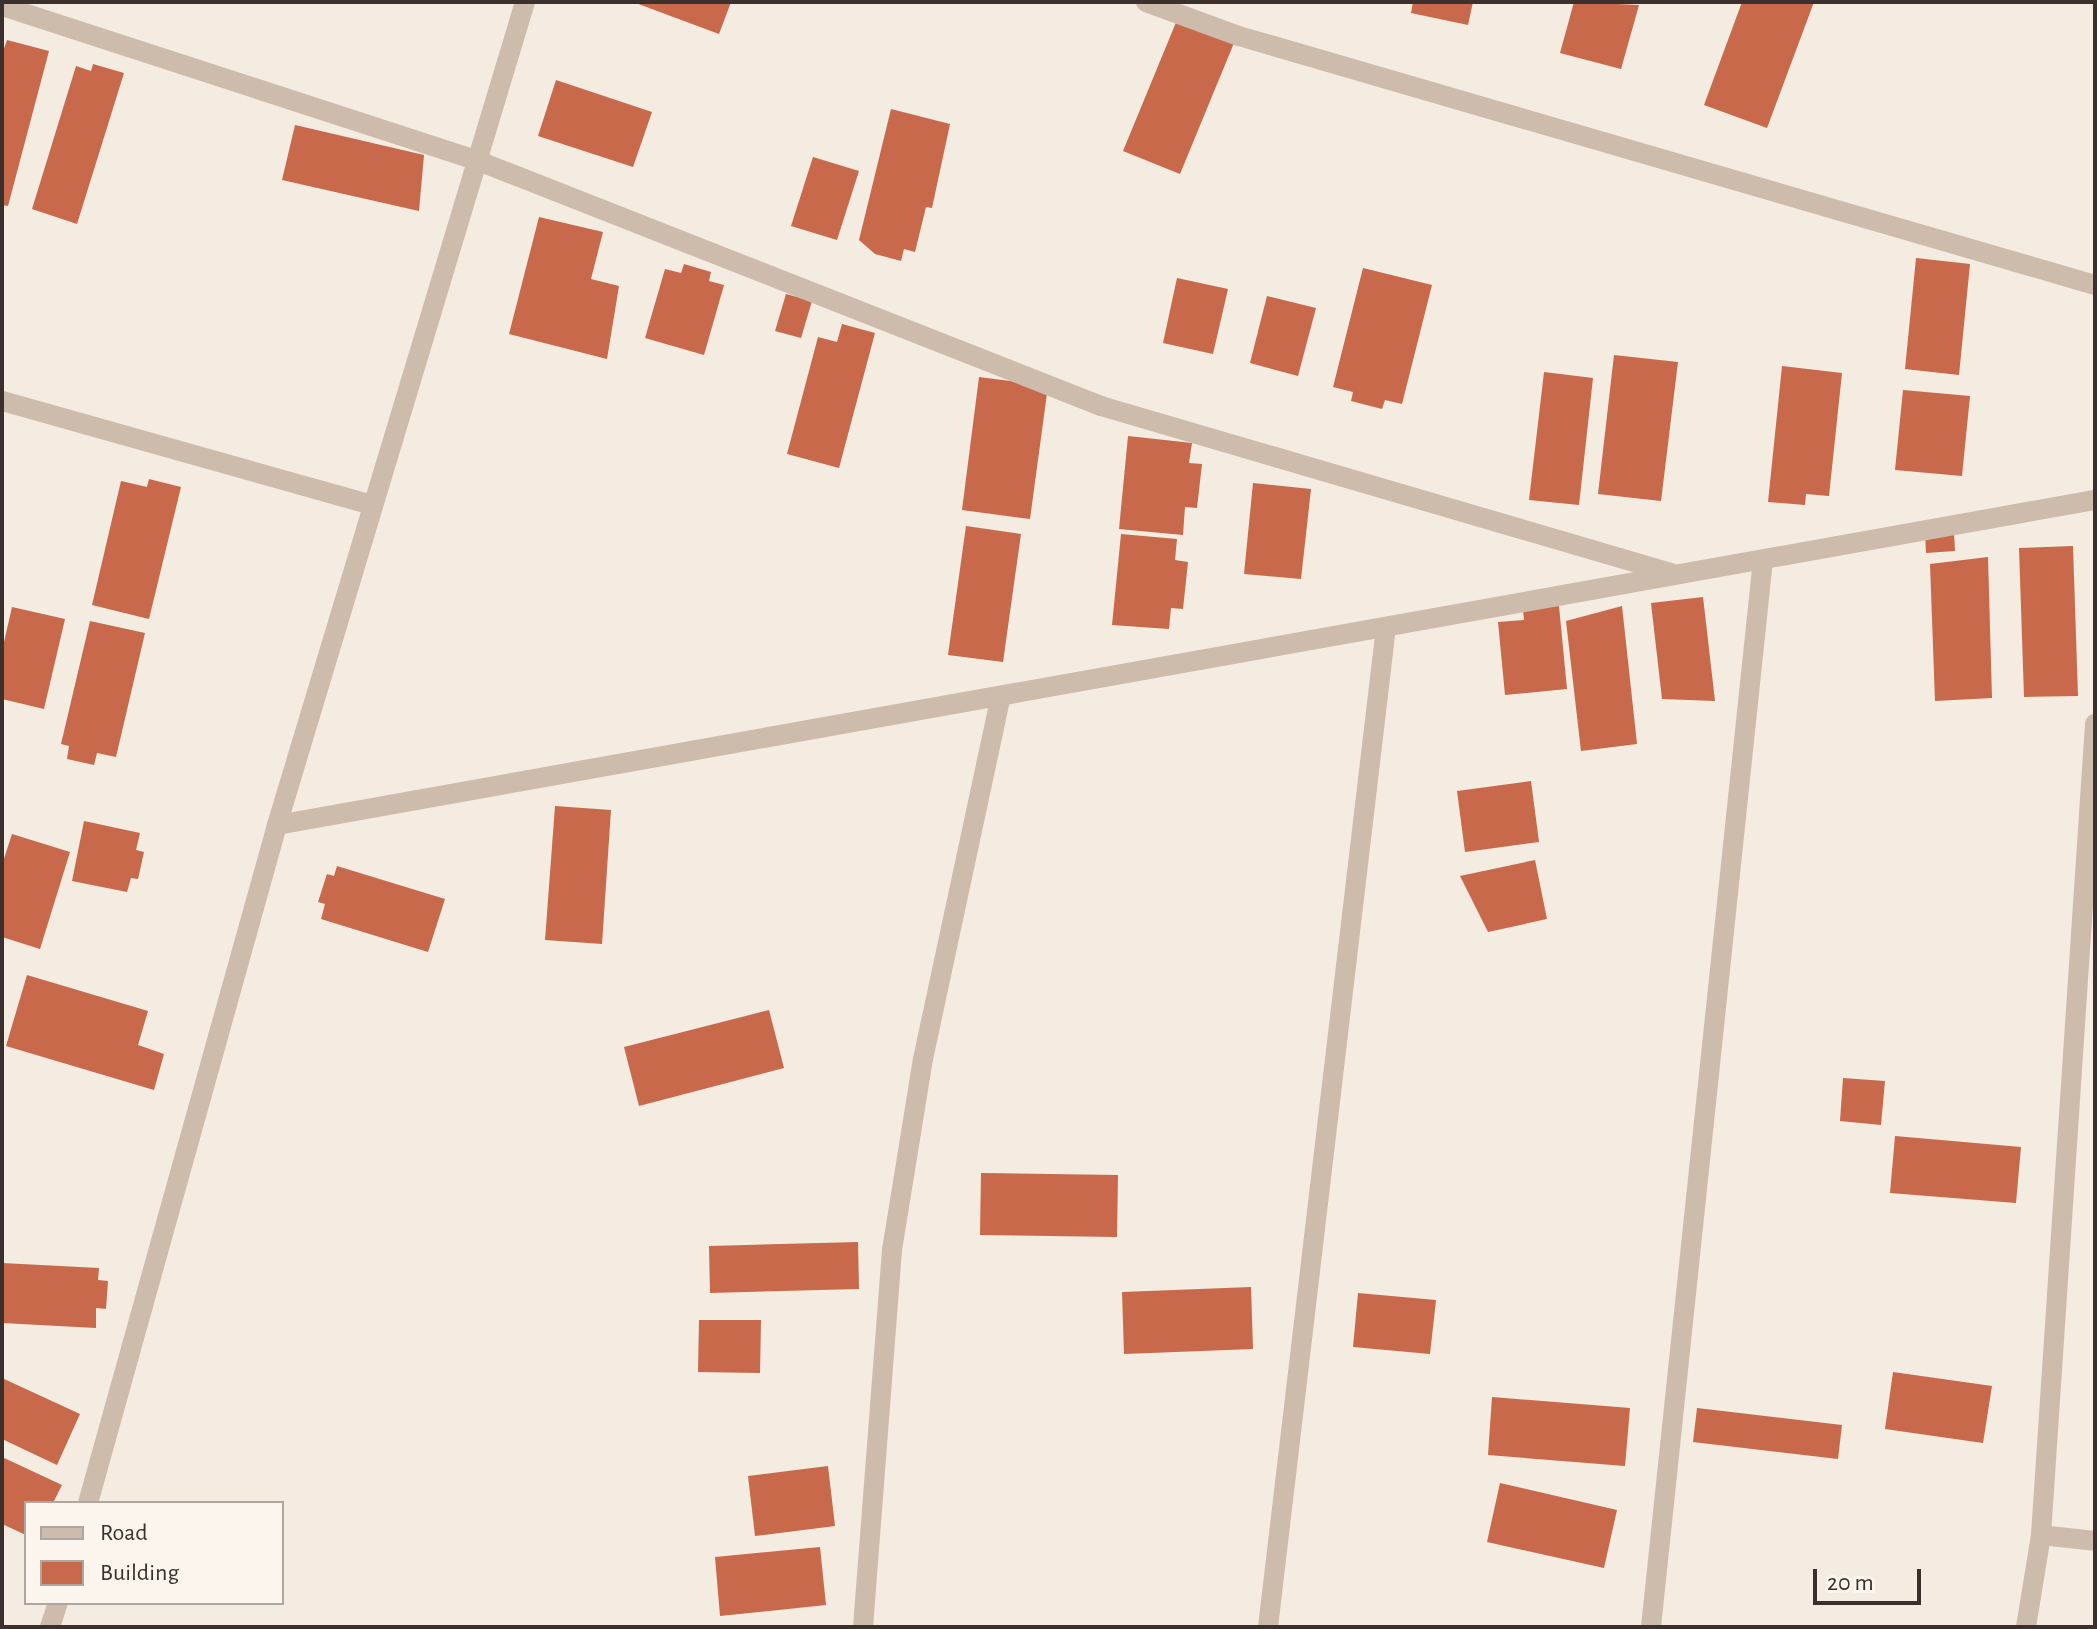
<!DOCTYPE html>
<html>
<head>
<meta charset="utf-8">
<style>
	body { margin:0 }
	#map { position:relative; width:2097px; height:1629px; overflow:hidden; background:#f4ebe1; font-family:"Alegreya Sans",sans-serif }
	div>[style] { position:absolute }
	.building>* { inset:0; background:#c8694b }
	.minor>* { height:20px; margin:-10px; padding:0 10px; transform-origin:10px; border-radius:10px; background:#cdbbac }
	span { translate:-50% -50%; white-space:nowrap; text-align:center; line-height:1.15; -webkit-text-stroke:8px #fbf5ee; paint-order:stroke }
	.frame { position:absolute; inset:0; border:4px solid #3b302b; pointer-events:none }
	.legend { position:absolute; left:24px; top:1501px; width:260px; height:104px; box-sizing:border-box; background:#fbf5ee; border:2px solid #aea6a0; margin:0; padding:10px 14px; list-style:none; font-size:24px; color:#3b302b }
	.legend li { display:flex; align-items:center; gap:16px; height:40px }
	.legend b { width:40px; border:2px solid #aea6a0 }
	.scale { position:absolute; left:1813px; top:1569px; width:108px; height:36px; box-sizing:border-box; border:4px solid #3b302b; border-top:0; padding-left:10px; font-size:24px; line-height:28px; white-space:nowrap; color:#3b302b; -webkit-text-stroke:6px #fbf5ee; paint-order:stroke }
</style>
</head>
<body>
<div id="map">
	<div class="building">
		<div style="clip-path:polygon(633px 2px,731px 2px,719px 34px)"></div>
		<div style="clip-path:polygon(1413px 2px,1473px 2px,1468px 25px,1411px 13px)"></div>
		<div style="clip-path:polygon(1574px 2px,1639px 5px,1621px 69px,1560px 53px)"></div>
		<div style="clip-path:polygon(1742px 2px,1814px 2px,1767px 128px,1704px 105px)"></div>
		<div style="clip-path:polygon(1177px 20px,1234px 43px,1180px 174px,1123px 151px)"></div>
		<div style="clip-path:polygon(7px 40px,49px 51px,8px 206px,2px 205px,2px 54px)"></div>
		<div style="clip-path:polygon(93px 64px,124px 73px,77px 224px,32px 209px,76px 66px,91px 71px)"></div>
		<div style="clip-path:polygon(556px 80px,652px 112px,633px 167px,538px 136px)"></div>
		<div style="clip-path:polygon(891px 109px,950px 124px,932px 208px,926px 207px,915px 252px,904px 249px,901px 261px,875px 254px,859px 240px)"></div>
		<div style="clip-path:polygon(295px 125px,424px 155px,419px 211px,282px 180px)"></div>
		<div style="clip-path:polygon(813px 157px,859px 171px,837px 240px,791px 226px)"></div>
		<div style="clip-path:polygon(539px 217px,603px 232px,591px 279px,619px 286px,607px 359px,509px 334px)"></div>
		<div style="clip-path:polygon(1916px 258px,1970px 264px,1959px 375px,1905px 369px)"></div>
		<div style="clip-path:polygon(684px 264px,711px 272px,709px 281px,724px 285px,704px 355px,645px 338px,665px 269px,681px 273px)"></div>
		<div style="clip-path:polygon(1363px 268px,1432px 285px,1402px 404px,1385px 400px,1382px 409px,1351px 401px,1353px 392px,1333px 387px)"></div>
		<div style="clip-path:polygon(1177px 278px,1228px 289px,1213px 354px,1163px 343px)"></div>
		<div style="clip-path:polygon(786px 294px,812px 301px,801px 338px,775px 331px)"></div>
		<div style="clip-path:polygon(1267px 296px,1316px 308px,1298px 376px,1250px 363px)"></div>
		<div style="clip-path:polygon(842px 324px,875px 333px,839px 468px,787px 454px,818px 337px,837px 342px)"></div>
		<div style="clip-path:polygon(1614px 355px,1678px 362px,1661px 501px,1598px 494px)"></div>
		<div style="clip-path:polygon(1782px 366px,1842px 373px,1829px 496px,1806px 494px,1805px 505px,1768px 502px)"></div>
		<div style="clip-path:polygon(1544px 372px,1593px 378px,1579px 505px,1529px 500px)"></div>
		<div style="clip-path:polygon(979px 377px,1048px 386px,1030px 519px,962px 510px)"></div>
		<div style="clip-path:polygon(1903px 390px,1970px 396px,1962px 476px,1895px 470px)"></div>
		<div style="clip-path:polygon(1128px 436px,1192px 443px,1189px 463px,1202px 464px,1197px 508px,1185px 507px,1183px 535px,1119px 529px)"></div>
		<div style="clip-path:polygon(149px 479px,181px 487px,149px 619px,92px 605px,121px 481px,147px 487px)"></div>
		<div style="clip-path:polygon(1253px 483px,1311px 489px,1301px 579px,1244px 574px)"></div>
		<div style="clip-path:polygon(966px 526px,1021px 534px,1003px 662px,948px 655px)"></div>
		<div style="clip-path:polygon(1954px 532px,1955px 551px,1926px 553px,1925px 534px)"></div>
		<div style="clip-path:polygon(1121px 534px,1177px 539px,1175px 560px,1188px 562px,1183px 609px,1171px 608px,1169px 629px,1112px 625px)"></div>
		<div style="clip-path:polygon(2073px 546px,2078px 696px,2024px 697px,2019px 548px)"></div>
		<div style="clip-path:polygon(1988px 557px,1992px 698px,1935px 701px,1930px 564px)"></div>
		<div style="clip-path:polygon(1703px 597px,1715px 701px,1662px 699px,1651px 603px)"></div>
		<div style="clip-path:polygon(1559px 606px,1567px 689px,1505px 695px,1498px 622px,1524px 620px,1523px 610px)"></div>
		<div style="clip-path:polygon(1622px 606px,1637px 744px,1581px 751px,1566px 621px)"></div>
		<div style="clip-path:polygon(12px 607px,65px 619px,44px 709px,2px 699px,2px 651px)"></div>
		<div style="clip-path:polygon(90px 621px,145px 633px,116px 757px,97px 753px,94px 765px,67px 759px,69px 746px,61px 744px)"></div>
		<div style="clip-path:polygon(1531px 781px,1539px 842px,1465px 852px,1457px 791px)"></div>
		<div style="clip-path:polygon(555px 806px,611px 810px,602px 944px,545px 940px)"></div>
		<div style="clip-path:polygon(84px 821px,140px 833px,136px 850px,144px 852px,138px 879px,131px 878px,127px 892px,72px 881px)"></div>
		<div style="clip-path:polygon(12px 834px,70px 852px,40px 949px,2px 937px,2px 865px)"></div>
		<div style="clip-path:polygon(1535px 860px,1547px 919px,1488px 932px,1460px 876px)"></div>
		<div style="clip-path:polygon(337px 866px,445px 899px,428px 952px,321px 919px,325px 904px,318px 902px,327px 874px,334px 876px)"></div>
		<div style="clip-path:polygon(27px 975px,148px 1011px,138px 1045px,164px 1054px,154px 1090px,6px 1046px)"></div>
		<div style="clip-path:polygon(769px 1010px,784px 1068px,639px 1106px,624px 1047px)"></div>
		<div style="clip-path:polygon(1843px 1078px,1885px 1081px,1881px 1125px,1840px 1121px)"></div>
		<div style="clip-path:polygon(1895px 1136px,2021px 1147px,2016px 1203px,1890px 1193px)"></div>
		<div style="clip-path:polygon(981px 1173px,1118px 1175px,1117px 1237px,980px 1235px)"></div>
		<div style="clip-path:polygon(858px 1242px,859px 1289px,710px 1293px,709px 1246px)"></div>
		<div style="clip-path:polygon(2px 1263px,99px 1268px,98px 1280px,108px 1281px,106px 1309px,96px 1308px,96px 1328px,2px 1323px)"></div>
		<div style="clip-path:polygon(1251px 1287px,1253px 1349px,1124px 1354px,1122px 1292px)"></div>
		<div style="clip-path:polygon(1358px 1293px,1436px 1300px,1430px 1354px,1353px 1347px)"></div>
		<div style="clip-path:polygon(699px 1320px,761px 1320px,760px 1373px,698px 1372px)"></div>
		<div style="clip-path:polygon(1893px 1372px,1992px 1386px,1983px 1443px,1885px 1429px)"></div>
		<div style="clip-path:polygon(2px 1378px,80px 1414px,57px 1465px,2px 1439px)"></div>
		<div style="clip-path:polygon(1492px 1397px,1630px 1408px,1625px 1466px,1488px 1455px)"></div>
		<div style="clip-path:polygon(1697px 1408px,1842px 1425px,1838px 1459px,1693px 1442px)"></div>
		<div style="clip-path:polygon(2px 1457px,62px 1485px,53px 1503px,26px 1503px,26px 1535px,2px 1524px)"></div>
		<div style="clip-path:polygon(828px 1466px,835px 1526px,755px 1536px,748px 1476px)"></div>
		<div style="clip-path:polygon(1500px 1483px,1617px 1510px,1604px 1568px,1487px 1542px)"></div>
		<div style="clip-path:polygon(820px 1547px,826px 1605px,720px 1616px,715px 1557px)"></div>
	</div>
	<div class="minor">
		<div style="left:1146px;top:2px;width:99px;rotate:20.1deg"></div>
		<div style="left:1239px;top:36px;width:891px;rotate:16.22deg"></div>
		<div style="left:2px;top:6px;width:498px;rotate:18deg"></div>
		<div style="left:476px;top:160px;width:672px;rotate:21.48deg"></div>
		<div style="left:1101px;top:406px;width:594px;rotate:16.33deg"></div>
		<div style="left:2px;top:401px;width:385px;rotate:15.7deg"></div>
		<div style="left:277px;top:825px;width:1847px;rotate:-10.14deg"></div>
		<div style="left:88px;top:1503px;width:704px;rotate:-74.42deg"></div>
		<div style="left:277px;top:825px;width:860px;rotate:-73.23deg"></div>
		<div style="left:2041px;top:1535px;width:54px;rotate:6.3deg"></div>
		<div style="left:50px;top:1627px;width:25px;rotate:-72deg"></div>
		<div style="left:863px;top:1627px;width:378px;rotate:-85.6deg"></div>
		<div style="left:892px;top:1250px;width:193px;rotate:-80.8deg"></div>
		<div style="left:923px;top:1059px;width:371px;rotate:-77.9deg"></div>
		<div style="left:1268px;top:1627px;width:1007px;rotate:-83.27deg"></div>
		<div style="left:1651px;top:1627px;width:1073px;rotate:-84.01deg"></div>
		<div style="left:2026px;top:1627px;width:93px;rotate:-80.7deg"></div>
		<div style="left:2041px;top:1535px;width:813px;rotate:-86.19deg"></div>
	</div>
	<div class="frame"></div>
	<ul class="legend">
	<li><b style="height:10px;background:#cdbbac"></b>Road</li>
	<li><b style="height:22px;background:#c8694b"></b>Building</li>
	</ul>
	<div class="scale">20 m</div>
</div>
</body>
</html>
